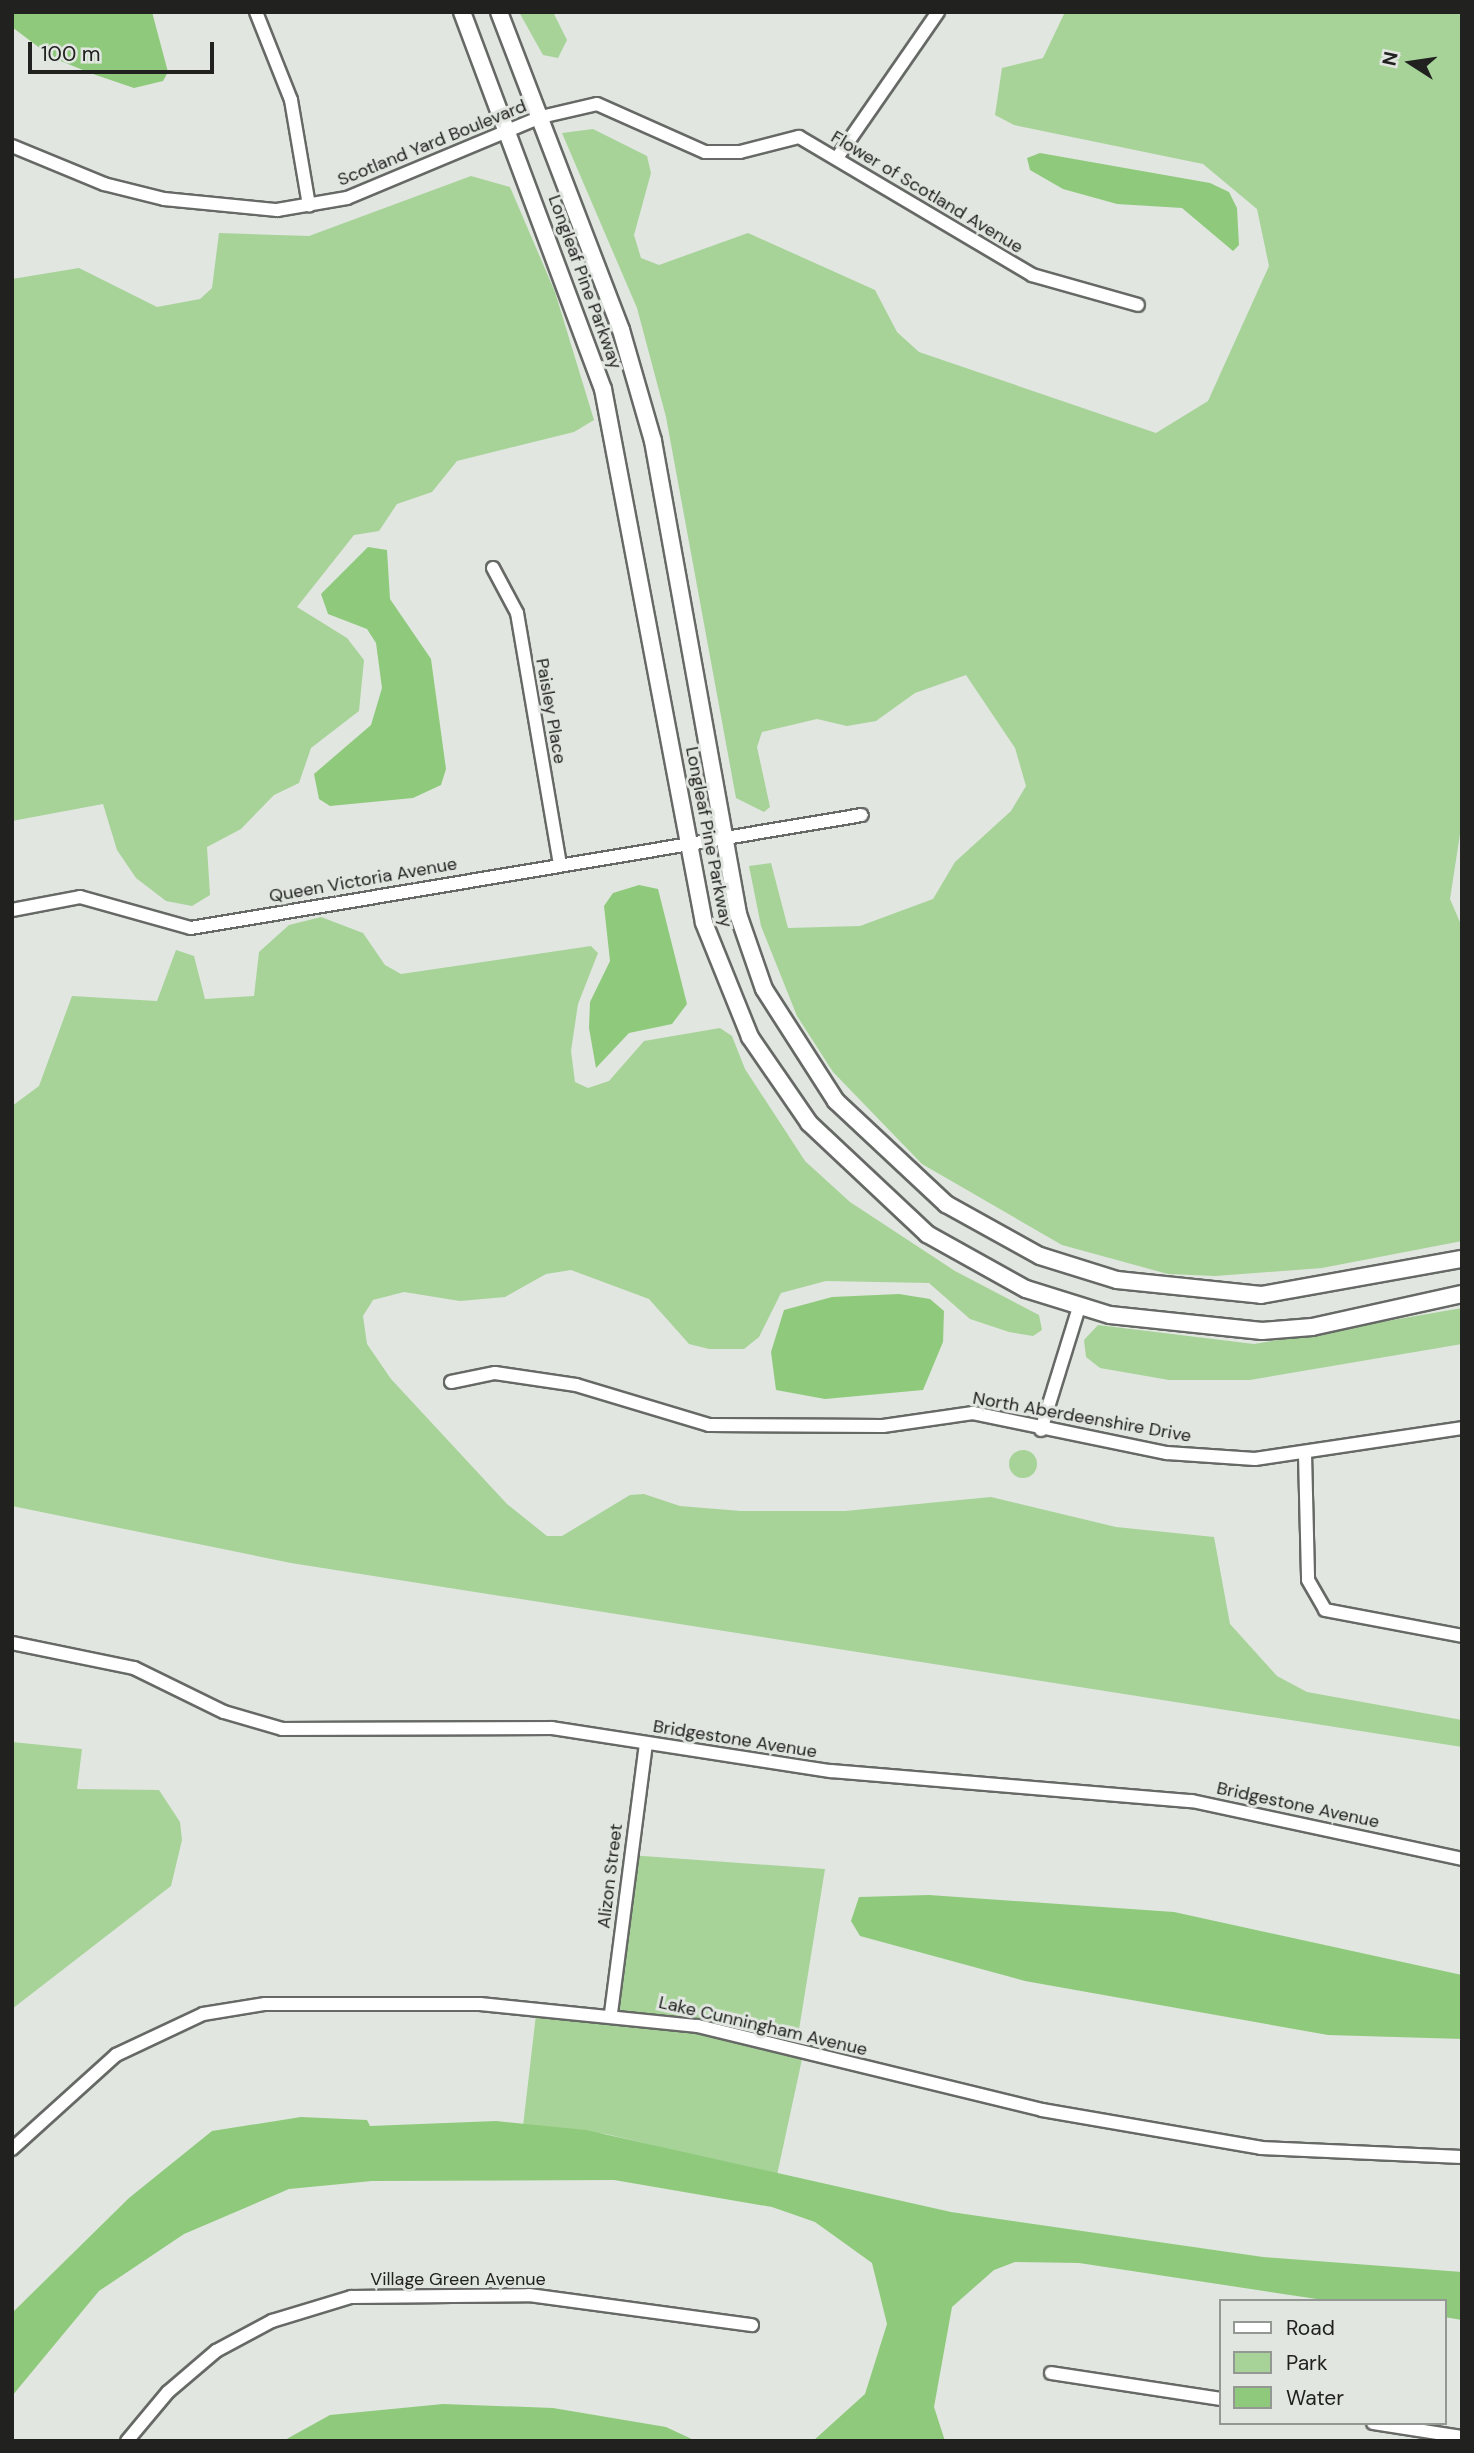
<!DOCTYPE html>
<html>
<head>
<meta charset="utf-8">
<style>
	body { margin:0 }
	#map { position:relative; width:1474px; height:2453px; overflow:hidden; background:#e1e6e0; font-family:"DM Sans",sans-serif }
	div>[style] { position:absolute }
	.green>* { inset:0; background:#a7d399 }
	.round { border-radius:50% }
	.water>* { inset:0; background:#8fca7c }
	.roads { filter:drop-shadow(2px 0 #666965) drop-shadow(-2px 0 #666965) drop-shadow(0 2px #666965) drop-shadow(0 -2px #666965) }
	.minor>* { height:12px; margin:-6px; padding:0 6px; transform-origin:6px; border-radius:6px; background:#fff }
	.major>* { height:16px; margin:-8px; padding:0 8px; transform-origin:8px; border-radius:8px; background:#fff }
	span { translate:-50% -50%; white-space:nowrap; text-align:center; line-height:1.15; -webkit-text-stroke:6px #e1e6e0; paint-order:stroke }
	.street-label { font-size:18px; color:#212220 }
	.frame { position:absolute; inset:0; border:14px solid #212220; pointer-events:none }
	.legend { position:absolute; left:1219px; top:2299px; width:228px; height:126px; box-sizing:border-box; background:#e1e6e0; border:2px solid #949893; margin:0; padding:9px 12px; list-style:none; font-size:21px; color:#212220 }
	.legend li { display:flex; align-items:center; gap:14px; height:35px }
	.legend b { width:35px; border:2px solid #949893 }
	.north { position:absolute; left:1376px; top:28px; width:70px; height:70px; -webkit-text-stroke:5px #e1e6e0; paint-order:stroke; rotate:282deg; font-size:19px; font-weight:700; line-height:28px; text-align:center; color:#212220 }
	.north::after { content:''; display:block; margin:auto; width:24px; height:32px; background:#212220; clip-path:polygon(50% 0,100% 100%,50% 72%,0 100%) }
	.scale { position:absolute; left:28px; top:42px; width:186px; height:32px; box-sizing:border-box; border:4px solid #212220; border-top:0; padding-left:9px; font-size:21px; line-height:24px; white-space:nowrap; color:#212220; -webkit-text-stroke:5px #e1e6e0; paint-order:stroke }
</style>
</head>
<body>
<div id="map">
	<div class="green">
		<div style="clip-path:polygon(519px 12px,553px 12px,567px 40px,558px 58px,543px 55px)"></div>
		<div style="clip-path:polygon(1065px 12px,1462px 12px,1462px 821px,1450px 899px,1462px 927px,1462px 1241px,1322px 1268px,1215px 1276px,1168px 1274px,1062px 1245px,922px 1164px,833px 1072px,797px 1016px,761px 926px,749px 866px,771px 863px,788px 928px,860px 926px,933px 899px,955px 862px,1011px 811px,1026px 786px,1015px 748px,966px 675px,915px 693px,876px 721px,847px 726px,817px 719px,762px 732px,757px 747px,770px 807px,764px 812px,736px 798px,666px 417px,637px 308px,562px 133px,593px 129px,647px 156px,651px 173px,634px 235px,641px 258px,659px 265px,748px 233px,875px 290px,897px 332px,919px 352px,1156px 433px,1208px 401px,1269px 266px,1257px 209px,1203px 164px,1014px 125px,995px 115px,1002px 68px,1043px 58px)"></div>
		<div style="clip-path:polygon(471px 176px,510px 187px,555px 292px,594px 420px,574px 432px,457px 461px,432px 492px,397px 504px,379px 531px,354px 535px,297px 607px,347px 638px,364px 660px,359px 711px,311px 748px,299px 783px,274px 795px,241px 829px,207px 847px,210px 895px,192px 906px,166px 901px,136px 878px,117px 850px,103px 804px,12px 821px,12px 279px,79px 268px,157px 307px,200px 299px,212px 288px,219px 233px,309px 236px)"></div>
		<div style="clip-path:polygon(321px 917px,363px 933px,385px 965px,401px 974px,591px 946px,598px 953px,578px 1004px,571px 1051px,575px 1082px,588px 1088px,609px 1081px,644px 1041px,720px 1028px,732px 1036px,745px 1069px,805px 1161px,850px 1202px,955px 1271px,1039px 1315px,1042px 1330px,1033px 1336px,1009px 1332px,970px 1319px,929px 1283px,826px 1281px,781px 1293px,759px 1337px,744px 1349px,709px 1349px,689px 1344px,649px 1299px,571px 1270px,546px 1274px,505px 1297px,460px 1301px,404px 1292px,373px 1300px,363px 1316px,367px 1344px,391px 1379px,507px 1504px,547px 1536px,562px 1536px,630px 1495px,644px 1494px,680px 1506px,741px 1511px,845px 1511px,991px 1497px,1116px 1527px,1214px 1537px,1230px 1624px,1277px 1676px,1307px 1692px,1462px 1720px,1462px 1747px,291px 1563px,12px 1506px,12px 1106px,39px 1086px,72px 996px,157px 1001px,176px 950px,194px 956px,205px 999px,254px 996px,259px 952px,289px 925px)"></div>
		<div style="clip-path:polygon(1462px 1308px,1462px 1344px,1250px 1380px,1169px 1380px,1100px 1368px,1086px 1357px,1084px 1340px,1098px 1325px,1254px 1344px)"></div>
		<div class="round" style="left:1009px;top:1450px;width:28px;height:28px"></div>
		<div style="clip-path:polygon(12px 1742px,82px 1749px,77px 1789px,159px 1790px,180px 1822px,182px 1840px,171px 1886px,12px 2009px)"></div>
		<div style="clip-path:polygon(629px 1855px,825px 1869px,796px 2048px,804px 2050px,777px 2175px,606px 2134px,523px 2126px,537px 2006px,611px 2013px)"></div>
	</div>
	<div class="water">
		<div style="clip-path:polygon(12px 12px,152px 12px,168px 72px,163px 81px,134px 88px,93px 74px,53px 58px,12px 27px)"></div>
		<div style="clip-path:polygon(1040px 153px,1210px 183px,1229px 192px,1237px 208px,1239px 245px,1233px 251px,1182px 208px,1117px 204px,1063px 189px,1030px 170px,1027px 158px)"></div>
		<div style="clip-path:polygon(368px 547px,387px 550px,390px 599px,431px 659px,446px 769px,441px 785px,413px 798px,330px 806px,319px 799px,314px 774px,371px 725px,382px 688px,376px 643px,367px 629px,328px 614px,321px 594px)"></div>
		<div style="clip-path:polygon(639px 885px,658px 889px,687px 1004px,672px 1024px,629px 1033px,596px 1068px,589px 1028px,590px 1002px,610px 961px,604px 906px,613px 893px)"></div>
		<div style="clip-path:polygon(899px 1294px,930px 1299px,944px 1311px,943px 1342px,923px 1390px,825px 1399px,776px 1390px,771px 1352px,784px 1310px,832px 1297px)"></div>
		<div style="clip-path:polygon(929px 1895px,1174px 1912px,1462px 1975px,1462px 2039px,1328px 2035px,1025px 1981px,860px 1936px,851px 1921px,859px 1897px)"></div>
		<div style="clip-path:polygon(301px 2117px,367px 2120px,370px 2126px,496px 2121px,586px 2130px,951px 2212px,1263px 2257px,1462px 2272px,1462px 2320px,1444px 2317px,1444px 2301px,1330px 2301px,1079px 2263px,1015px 2262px,994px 2270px,952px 2307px,934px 2407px,945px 2441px,813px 2441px,865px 2394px,887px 2324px,872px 2263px,815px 2222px,772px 2207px,614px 2180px,372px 2181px,289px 2189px,184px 2234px,99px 2291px,12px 2396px,12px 2313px,129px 2198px,212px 2131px)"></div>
		<div style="clip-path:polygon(443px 2404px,553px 2408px,666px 2427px,696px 2441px,283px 2441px,330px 2415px)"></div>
	</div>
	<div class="roads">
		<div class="minor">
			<div style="left:256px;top:12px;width:95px;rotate:68.3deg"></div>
			<div style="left:291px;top:100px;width:107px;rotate:80.3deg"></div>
			<div style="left:12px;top:146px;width:100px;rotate:22.4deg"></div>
			<div style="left:104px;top:184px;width:62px;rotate:14deg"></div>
			<div style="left:164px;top:199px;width:114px;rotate:5.6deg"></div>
			<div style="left:277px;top:210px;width:71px;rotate:-9.7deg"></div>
			<div style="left:347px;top:198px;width:210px;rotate:-22.7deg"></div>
			<div style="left:541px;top:117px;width:57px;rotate:-13.1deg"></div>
			<div style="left:597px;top:104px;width:118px;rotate:24deg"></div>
			<div style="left:705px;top:152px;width:35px"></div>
			<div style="left:740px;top:152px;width:61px;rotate:-14.3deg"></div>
			<div style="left:799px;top:137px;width:271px;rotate:30.6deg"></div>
			<div style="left:1032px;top:275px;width:110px;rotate:15.8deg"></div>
			<div style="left:839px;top:155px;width:174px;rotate:-55.3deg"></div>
			<div style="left:493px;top:568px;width:51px;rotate:61.9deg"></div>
			<div style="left:517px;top:613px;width:255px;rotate:80.3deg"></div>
			<div style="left:12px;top:910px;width:69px;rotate:-10.8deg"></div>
			<div style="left:80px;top:897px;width:115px;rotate:15.6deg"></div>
			<div style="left:191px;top:928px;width:680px;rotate:-9.56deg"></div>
			<div style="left:451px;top:1382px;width:45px;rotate:-11.6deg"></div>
			<div style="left:495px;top:1373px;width:82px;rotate:8.4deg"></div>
			<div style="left:576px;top:1385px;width:139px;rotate:16.7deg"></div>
			<div style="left:709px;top:1425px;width:174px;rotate:0.3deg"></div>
			<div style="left:883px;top:1426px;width:91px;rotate:-8.2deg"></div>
			<div style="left:973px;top:1413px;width:198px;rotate:11.7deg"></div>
			<div style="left:1167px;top:1453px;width:88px;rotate:3.9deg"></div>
			<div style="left:1255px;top:1459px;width:209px;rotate:-8.5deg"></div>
			<div style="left:1041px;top:1430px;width:129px;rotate:-72.8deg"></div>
			<div style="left:1305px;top:1454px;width:126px;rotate:88.6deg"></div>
			<div style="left:1308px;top:1580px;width:34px;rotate:60deg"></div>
			<div style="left:1325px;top:1610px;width:139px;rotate:10.7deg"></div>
			<div style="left:12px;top:1643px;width:125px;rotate:11.6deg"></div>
			<div style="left:134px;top:1668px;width:100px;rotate:26.1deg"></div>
			<div style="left:224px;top:1712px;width:60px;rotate:16.3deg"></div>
			<div style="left:282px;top:1729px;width:270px;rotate:-0.2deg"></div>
			<div style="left:552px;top:1728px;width:282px;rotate:8.8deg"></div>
			<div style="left:831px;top:1771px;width:362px;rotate:4.8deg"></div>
			<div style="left:1192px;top:1801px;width:276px;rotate:12.1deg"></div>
			<div style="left:611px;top:2013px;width:272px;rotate:-82.6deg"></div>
			<div style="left:12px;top:2149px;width:140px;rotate:-42.1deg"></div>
			<div style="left:116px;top:2055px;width:96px;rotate:-25.2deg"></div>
			<div style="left:203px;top:2014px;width:63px;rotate:-9.2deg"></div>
			<div style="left:265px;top:2004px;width:215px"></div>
			<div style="left:480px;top:2004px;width:219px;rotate:5.8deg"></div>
			<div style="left:698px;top:2026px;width:354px;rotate:13.7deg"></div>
			<div style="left:1042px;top:2110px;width:222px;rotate:9.8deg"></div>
			<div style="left:1261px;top:2148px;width:201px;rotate:2.6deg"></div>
			<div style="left:1051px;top:2373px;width:171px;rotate:8.7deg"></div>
			<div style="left:1373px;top:2423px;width:90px;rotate:8.9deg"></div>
			<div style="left:127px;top:2441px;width:64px;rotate:-50.1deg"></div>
			<div style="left:168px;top:2392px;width:63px;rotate:-40.5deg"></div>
			<div style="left:216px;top:2351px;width:64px;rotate:-28.2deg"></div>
			<div style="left:272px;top:2321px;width:83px;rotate:-16.9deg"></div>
			<div style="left:351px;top:2297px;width:178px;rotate:-0.6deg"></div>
			<div style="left:529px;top:2295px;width:225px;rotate:7.7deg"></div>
		</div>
		<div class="major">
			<div style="left:462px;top:12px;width:403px;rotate:69.5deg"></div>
			<div style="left:603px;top:389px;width:543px;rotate:79.29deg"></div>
			<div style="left:704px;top:923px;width:123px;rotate:68deg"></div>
			<div style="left:750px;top:1037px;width:104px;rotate:55.5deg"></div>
			<div style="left:809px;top:1123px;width:162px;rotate:43.2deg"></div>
			<div style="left:927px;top:1234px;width:113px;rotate:29.1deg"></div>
			<div style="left:1026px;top:1289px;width:88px;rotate:17.2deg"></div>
			<div style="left:1110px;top:1315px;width:153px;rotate:6deg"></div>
			<div style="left:1262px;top:1331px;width:50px;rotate:-4.6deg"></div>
			<div style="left:1312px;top:1327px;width:154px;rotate:-12.4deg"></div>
			<div style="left:499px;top:12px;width:341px;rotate:69deg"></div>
			<div style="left:621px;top:330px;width:116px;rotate:73.9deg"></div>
			<div style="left:653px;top:441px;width:481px;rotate:79.8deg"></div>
			<div style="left:738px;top:914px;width:79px;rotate:70.9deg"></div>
			<div style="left:764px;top:989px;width:133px;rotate:57.3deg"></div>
			<div style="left:836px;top:1101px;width:151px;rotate:43.1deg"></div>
			<div style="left:946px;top:1204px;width:107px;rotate:29deg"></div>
			<div style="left:1040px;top:1256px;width:81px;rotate:17.3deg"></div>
			<div style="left:1117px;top:1280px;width:145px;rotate:5.9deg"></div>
			<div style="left:1261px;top:1295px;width:204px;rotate:-10.2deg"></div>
		</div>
	</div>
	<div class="street-label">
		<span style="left:432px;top:143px;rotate:-22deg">Scotland Yard Boulevard</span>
		<span style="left:927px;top:192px;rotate:31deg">Flower of Scotland Avenue</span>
		<span style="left:585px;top:282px;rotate:70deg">Longleaf Pine Parkway</span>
		<span style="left:551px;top:711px;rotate:80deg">Paisley Place</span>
		<span style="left:709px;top:837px;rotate:79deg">Longleaf Pine Parkway</span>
		<span style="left:363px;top:880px;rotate:-10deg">Queen Victoria Avenue</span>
		<span style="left:1082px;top:1417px;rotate:10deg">North Aberdeenshire Drive</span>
		<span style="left:735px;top:1739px;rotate:9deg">Bridgestone Avenue</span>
		<span style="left:1298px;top:1805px;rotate:12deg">Bridgestone Avenue</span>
		<span style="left:610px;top:1876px;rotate:-83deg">Alizon Street</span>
		<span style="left:763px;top:2026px;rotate:13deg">Lake Cunningham Avenue</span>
		<span style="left:458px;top:2279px">Village Green Avenue</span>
	</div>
	<div class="frame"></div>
	<ul class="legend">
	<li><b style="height:9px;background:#fff"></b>Road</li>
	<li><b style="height:19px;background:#a7d399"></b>Park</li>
	<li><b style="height:19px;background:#8fca7c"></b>Water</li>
	</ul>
	<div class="north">N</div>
	<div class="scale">100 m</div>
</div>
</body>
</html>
